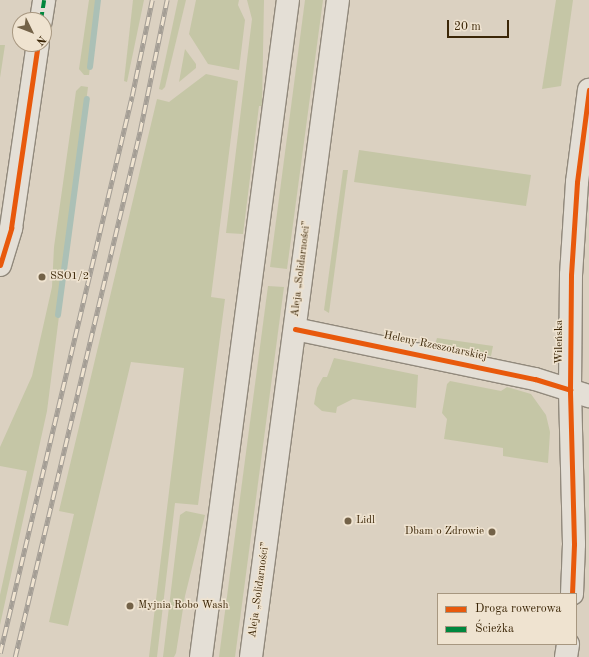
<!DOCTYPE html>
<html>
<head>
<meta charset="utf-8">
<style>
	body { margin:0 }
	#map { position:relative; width:589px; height:657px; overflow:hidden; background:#dbd1c1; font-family:"Old Standard TT",serif }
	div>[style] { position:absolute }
	.green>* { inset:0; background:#c5c6a6 }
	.stream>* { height:6px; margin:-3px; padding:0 3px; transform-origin:3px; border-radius:3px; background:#abc0b6 }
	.roads { filter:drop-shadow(1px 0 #91897c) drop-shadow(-1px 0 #91897c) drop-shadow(0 1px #91897c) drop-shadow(0 -1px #91897c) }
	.minor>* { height:22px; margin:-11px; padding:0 11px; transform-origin:11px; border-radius:11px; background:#e4dfd6 }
	.secondary>* { height:22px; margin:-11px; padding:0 11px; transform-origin:11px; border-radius:11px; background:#e4dfd6 }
	.rail>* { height:4.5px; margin-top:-2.25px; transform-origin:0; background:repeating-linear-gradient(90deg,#efe3d0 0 9px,#a49e95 0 18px); box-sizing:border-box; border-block:1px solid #a49e95 }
	.quiet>* { height:4px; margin-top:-2px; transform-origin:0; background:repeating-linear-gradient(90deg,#00873e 0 8px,transparent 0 12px) }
	.cycleway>* { height:5px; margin:-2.5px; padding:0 2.5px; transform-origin:2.5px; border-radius:2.5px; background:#e8590c }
	.dots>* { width:11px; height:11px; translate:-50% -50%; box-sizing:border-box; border:2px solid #efe3d0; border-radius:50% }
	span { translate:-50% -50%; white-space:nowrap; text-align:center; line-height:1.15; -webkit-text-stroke:3px #efe3d0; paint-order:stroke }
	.street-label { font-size:11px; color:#3b2607 }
	.poi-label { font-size:11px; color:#3b2607 }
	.left { translate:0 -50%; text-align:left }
	.right { translate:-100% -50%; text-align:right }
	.legend { position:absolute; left:437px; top:593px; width:140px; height:52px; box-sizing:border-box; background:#efe3d0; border:1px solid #a79780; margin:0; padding:5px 7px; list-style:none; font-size:12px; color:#3b2607 }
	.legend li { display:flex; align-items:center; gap:8px; height:20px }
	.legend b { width:20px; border:1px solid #a79780 }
	.north { position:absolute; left:12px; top:12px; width:40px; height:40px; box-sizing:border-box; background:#efe3d0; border:1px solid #a79780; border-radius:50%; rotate:133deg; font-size:11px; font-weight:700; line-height:16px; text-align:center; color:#3b2607 }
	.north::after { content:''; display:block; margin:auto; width:14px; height:18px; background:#736248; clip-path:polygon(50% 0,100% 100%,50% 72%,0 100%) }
	.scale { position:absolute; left:447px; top:20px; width:62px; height:18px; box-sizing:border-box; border:2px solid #3b2607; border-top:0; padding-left:5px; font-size:12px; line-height:14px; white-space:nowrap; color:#3b2607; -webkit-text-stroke:3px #efe3d0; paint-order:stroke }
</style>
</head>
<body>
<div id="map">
	<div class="green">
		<div style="clip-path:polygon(89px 0,98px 0,89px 75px,84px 75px,79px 69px)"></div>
		<div style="clip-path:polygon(133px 0,144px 0,127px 82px,124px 81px)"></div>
		<div style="clip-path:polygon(178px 0,186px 0,165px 87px,162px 90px,159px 89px)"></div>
		<div style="clip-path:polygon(196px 0,239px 0,238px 5px,245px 20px,239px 70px,208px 64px,189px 34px)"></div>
		<div style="clip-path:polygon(247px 0,264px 0,262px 106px,259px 106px,243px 234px,226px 233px,252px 19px)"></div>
		<div style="clip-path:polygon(305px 0,323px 0,287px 269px,270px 267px)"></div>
		<div style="clip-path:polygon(556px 0,573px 0,561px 86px,542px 89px)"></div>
		<div style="clip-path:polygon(0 45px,5px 45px,0 78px)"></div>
		<div style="clip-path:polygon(185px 49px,196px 64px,196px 68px,179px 82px)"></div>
		<div style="clip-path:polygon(206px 74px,238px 81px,211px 297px,225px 299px,198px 505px,175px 503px,157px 657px,149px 657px,184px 368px,131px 362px,68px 626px,49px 622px,74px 514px,59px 511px,157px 99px,169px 102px)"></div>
		<div style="clip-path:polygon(81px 86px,88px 87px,47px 411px,0 625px,0 595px,27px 471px,0 466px,0 447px,32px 376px,52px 287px,54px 247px,76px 91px)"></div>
		<div style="clip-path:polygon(359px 150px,531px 175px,526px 206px,354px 182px)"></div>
		<div style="clip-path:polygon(343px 170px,348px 170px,329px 313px,324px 310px)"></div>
		<div style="clip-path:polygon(268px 286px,284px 287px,235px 657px,219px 657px)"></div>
		<div style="clip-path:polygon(437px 338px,493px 346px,491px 356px,435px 345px)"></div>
		<div style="clip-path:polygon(334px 358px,418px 375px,416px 408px,353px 399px,337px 407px,336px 413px,322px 411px,314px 404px,317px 388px,323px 377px,327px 377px)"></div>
		<div style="clip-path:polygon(450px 381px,501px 391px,507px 387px,531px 394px,546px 415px,550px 432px,548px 463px,503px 456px,503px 448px,444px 439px,447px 419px,442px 413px,447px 384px)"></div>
		<div style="clip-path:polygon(186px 511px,205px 515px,185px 596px,176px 653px,174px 657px,163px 657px,180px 515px)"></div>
	</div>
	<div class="stream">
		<div style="left:90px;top:67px;width:67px;rotate:-83.2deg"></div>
		<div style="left:58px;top:315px;width:218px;rotate:-82.4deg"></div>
	</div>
	<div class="roads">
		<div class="minor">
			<div style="left:41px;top:20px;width:20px;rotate:-81deg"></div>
			<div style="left:0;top:265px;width:39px;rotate:-73deg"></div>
			<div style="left:11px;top:228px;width:186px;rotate:-81.7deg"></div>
			<div style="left:295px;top:329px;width:245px;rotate:11.8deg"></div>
			<div style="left:535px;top:379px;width:57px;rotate:17.5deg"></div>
			<div style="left:572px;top:594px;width:50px;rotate:-87.7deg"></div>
			<div style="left:574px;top:544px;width:154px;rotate:-91.5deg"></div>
			<div style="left:570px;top:390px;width:115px;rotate:-89.5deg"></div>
			<div style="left:571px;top:275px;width:93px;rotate:-86.3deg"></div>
			<div style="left:577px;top:182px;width:93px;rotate:-82.6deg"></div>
			<div style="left:566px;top:657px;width:13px;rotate:-81deg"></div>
		</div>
		<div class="secondary">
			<div style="left:201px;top:657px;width:663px;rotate:-82.46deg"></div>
			<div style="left:251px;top:657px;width:663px;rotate:-82.46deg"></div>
		</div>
	</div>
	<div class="rail">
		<div style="left:0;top:653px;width:572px;rotate:-76.67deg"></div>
		<div style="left:132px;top:96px;width:98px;rotate:-78.2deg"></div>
		<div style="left:15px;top:657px;width:541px;rotate:-76.63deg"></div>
		<div style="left:140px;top:131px;width:134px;rotate:-78.4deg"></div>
	</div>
	<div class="quiet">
		<div style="left:41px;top:20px;width:20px;rotate:-81deg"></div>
	</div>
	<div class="cycleway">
		<div style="left:0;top:265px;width:39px;rotate:-73deg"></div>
		<div style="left:11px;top:228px;width:186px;rotate:-81.7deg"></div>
		<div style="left:295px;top:329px;width:245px;rotate:11.8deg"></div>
		<div style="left:535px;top:379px;width:37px;rotate:17deg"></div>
		<div style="left:572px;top:594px;width:50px;rotate:-87.7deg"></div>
		<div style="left:574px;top:544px;width:154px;rotate:-91.5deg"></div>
		<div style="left:570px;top:390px;width:115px;rotate:-89.5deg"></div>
		<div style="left:571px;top:275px;width:93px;rotate:-86.3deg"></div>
		<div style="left:577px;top:182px;width:93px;rotate:-82.6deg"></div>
	</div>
	<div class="dots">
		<div style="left:42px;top:277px;background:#736248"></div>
		<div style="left:348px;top:521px;background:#736248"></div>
		<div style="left:492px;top:532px;background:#736248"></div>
		<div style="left:130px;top:606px;background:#736248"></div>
	</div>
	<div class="street-label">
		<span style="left:302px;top:269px;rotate:-83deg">Aleja „Solidarności”</span>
		<span style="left:560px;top:342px;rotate:-90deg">Wileńska</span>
		<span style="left:435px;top:347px;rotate:12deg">Heleny Rzeszotarskiej</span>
		<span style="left:260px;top:590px;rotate:-82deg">Aleja „Solidarności”</span>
	</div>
	<div class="poi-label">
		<span class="left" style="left:50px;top:277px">SSO1/2</span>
		<span class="left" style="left:356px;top:521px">Lidl</span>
		<span class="right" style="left:484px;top:532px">Dbam o Zdrowie</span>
		<span class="left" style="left:138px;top:606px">Myjnia Robo Wash</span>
	</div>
	<ul class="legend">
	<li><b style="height:5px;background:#e8590c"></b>Droga rowerowa</li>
	<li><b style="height:5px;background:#00873e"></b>Ścieżka</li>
	</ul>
	<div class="north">N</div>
	<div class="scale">20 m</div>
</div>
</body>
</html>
